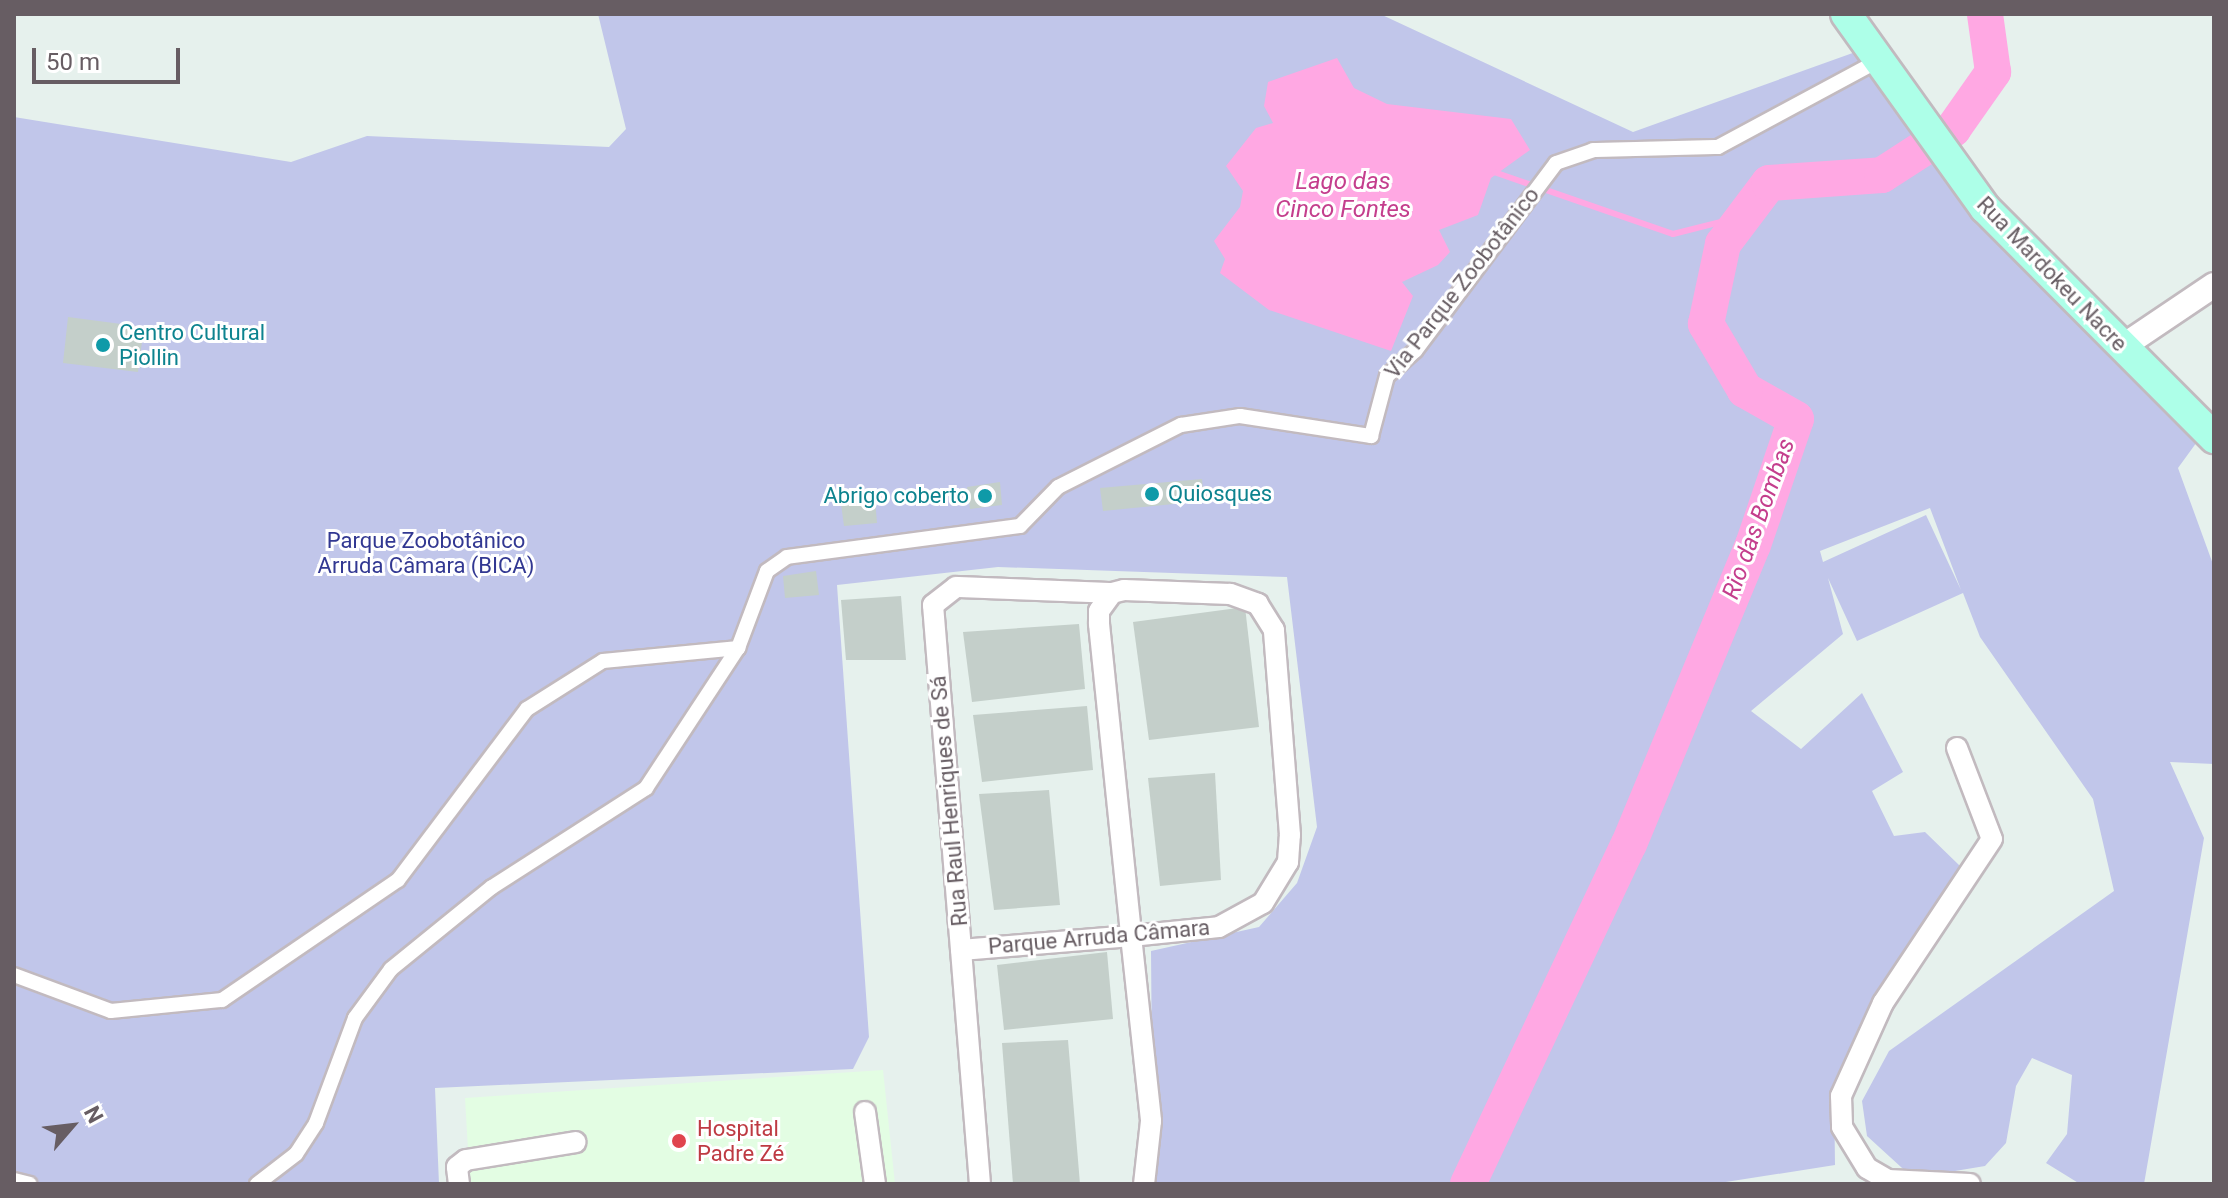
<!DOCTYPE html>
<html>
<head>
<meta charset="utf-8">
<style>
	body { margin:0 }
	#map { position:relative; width:2228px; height:1198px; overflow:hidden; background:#e6f1ed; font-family:Roboto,sans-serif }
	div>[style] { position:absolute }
	.medical>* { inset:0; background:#e3fde3 }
	.green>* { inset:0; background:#c1c6ea }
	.water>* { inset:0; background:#ffa8e3 }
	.stream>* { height:6px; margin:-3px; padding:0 3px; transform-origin:3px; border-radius:3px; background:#ffa8e3 }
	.river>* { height:36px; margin:-18px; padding:0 18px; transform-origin:18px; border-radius:18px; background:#ffa8e3 }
	.building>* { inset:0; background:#c4cfca }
	.roads { filter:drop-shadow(2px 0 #c2babf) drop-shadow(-2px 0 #c2babf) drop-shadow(0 2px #c2babf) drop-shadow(0 -2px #c2babf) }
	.pedestrian>* { height:14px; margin:-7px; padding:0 7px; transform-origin:7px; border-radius:7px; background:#fff }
	.minor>* { height:20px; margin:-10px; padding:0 10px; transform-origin:10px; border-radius:10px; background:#fff }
	.tertiary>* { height:24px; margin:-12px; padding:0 12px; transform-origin:12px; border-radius:12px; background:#fff }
	.primary>* { height:30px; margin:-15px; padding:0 15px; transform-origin:15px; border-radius:15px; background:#adffe8 }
	.dots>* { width:22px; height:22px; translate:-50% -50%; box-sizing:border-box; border:4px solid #fff; border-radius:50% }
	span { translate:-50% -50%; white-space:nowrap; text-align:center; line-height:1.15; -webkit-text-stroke:6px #fff; paint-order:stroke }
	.street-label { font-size:22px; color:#675d63 }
	.culture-label { font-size:22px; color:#0d838f }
	.left { translate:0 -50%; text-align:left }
	.right { translate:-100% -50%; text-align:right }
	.park-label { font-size:22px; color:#323892 }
	.health-label { font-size:22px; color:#be3a42 }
	.water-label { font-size:24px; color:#c43e8d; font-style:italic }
	.frame { position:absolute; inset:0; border:16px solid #675d63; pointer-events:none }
	.north { position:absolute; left:32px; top:1086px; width:80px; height:80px; -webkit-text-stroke:6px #fff; paint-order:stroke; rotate:62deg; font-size:22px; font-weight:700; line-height:32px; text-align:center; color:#675d63 }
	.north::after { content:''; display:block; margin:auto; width:28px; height:36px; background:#675d63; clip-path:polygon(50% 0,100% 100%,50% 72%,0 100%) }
	.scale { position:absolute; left:32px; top:48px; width:148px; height:36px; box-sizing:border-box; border:4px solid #675d63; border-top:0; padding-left:10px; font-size:24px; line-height:28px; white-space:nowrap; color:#675d63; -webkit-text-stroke:6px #fff; paint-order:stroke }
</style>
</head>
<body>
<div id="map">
	<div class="medical">
		<div style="clip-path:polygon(883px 1070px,895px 1184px,470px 1184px,465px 1098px)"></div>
	</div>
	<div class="green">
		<div style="clip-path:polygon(evenodd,598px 14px,1380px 14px,1633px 132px,1875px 45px,1964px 189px,2202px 435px,2178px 468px,2214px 567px,2214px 764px,2170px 762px,2204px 838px,2144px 1184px,2080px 1184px,2046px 1163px,2067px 1134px,2072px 1075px,2032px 1058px,2016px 1086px,2006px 1143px,1985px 1166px,1913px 1178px,1867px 1136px,1862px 1101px,1889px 1051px,2114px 891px,2093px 799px,1980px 637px,1963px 593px,1857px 641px,1828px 578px,1843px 634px,1751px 711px,1801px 749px,1862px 693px,1903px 772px,1872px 791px,1894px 836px,1925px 832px,1960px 866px,1876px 1001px,1834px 1086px,1835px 1165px,1713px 1184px,1153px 1184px,1151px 951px,1259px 927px,1297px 883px,1317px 827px,1287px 577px,998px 567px,837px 585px,869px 1037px,853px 1069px,435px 1088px,439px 1184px,14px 1184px,14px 117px,291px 162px,367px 136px,609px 147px,626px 129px,598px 14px,1930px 508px,1961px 590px,1926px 515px,1823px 562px,1820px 551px,1930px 508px)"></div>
	</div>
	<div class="water">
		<div style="clip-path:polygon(1337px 58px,1354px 88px,1387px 104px,1511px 119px,1530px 150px,1491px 178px,1478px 215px,1439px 230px,1450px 252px,1438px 265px,1402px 282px,1413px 296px,1391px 351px,1269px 310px,1220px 273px,1225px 259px,1214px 241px,1240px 207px,1243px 191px,1226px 166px,1256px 128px,1273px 123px,1264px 106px,1268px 82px)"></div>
	</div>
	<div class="stream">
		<div style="left:1494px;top:172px;width:189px;rotate:19.1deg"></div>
		<div style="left:1673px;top:234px;width:73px;rotate:-14.2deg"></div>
	</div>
	<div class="river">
		<div style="left:1468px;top:1184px;width:376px;rotate:-64.7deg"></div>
		<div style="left:1629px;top:844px;width:324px;rotate:-67.5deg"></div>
		<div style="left:1753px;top:545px;width:133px;rotate:-71.2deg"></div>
		<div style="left:1796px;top:419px;width:59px;rotate:-150.4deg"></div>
		<div style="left:1745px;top:390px;width:77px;rotate:-120.6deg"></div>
		<div style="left:1706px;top:324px;width:82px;rotate:-78deg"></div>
		<div style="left:1723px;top:244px;width:76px;rotate:-53deg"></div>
		<div style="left:1769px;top:183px;width:113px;rotate:-4deg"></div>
		<div style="left:1882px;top:175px;width:85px;rotate:-32.9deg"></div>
		<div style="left:1953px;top:129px;width:70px;rotate:-54.9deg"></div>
		<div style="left:1993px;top:72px;width:59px;rotate:-97.9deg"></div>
	</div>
	<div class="building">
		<div style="clip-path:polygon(68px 317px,144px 327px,138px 372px,63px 363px)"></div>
		<div style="clip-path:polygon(1202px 479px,1204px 501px,1103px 511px,1100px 488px)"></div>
		<div style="clip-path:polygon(1000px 482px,1002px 505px,970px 509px,967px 487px)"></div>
		<div style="clip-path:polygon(875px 499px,877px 523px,844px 526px,841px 504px)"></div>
		<div style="clip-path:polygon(816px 571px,819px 595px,785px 598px,783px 576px)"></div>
		<div style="clip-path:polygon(901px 596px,906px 660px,846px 660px,841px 600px)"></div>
		<div style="clip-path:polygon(1245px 607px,1259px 727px,1149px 740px,1133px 622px)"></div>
		<div style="clip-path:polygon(1079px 624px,1085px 689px,972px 702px,963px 632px)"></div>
		<div style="clip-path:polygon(1087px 706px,1093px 770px,982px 782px,973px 715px)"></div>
		<div style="clip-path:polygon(1215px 773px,1221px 880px,1160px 886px,1148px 778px)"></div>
		<div style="clip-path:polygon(1049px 790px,1060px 905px,994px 910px,979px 794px)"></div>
		<div style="clip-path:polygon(1107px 952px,1113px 1019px,1004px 1030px,997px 965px)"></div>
		<div style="clip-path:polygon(1068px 1040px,1080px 1184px,1013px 1184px,1002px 1043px)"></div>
	</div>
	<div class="roads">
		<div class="pedestrian">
			<div style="left:14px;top:975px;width:103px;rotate:20.4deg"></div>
			<div style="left:111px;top:1011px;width:112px;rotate:-5.7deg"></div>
			<div style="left:222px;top:1000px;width:213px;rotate:-34.3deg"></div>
			<div style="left:398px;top:880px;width:214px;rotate:-53deg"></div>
			<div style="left:527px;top:709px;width:90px;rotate:-32.3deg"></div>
			<div style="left:603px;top:661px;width:136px;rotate:-5.5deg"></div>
			<div style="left:14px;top:1180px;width:16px;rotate:14deg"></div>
			<div style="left:257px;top:1184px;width:49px;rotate:-37.6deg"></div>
			<div style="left:296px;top:1154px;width:37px;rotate:-57deg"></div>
			<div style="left:316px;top:1123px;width:112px;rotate:-69.6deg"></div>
			<div style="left:355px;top:1018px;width:61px;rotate:-53.7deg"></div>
			<div style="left:391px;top:969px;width:130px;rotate:-39.1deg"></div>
			<div style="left:492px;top:887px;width:183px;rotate:-32.7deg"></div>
			<div style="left:646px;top:788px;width:168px;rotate:-56.7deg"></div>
			<div style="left:738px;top:648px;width:82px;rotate:-69.4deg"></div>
			<div style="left:767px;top:571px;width:24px;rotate:-35deg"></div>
			<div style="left:787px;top:557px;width:235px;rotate:-7.6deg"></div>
			<div style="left:1020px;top:526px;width:54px;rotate:-45.7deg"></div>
			<div style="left:1058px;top:487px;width:138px;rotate:-26.8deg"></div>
			<div style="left:1181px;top:425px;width:60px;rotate:-8.7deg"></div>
			<div style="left:1240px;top:416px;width:133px;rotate:8.7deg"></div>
			<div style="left:1371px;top:436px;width:62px;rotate:-75.1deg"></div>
			<div style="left:1387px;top:376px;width:38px;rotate:-42deg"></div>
			<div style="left:1415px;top:351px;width:235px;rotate:-53.1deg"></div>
			<div style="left:1556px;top:163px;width:39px;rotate:-19deg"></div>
			<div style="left:1593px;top:150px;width:125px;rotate:-1.4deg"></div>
			<div style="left:1718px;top:147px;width:179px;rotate:-28.3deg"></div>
		</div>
		<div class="minor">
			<div style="left:1957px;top:748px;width:97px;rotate:69deg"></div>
			<div style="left:1992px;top:839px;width:197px;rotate:123.6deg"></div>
			<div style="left:1883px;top:1003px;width:102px;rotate:114.3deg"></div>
			<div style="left:1841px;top:1096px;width:31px;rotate:88deg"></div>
			<div style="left:1842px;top:1127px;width:48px;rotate:58.6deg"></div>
			<div style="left:1867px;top:1168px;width:24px;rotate:30deg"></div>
			<div style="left:1888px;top:1180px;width:82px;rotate:2.8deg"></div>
			<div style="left:961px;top:950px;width:171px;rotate:-4.7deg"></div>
			<div style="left:1131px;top:936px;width:88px;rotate:-5.8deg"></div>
			<div style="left:1219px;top:927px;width:50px;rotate:-28.6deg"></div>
			<div style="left:1263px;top:903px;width:48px;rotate:-58.6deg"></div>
			<div style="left:1288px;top:862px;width:27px;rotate:-86deg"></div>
			<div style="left:1290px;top:835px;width:206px;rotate:-94.5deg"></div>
			<div style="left:1274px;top:630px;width:31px;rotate:-122deg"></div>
			<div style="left:1258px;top:604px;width:30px;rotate:-160deg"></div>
			<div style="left:1230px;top:594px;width:106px;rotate:-177.8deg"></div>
			<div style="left:1124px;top:590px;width:12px;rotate:166deg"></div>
			<div style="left:1112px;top:593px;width:22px;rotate:126deg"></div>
			<div style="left:1099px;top:611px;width:13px;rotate:90deg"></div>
			<div style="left:1099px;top:624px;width:314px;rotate:84.1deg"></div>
			<div style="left:1131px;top:936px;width:186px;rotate:83.8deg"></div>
			<div style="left:1151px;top:1121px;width:63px;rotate:96.3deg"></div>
			<div style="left:865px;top:1112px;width:73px;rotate:82.1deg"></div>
			<div style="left:459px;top:1184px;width:17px;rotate:-97deg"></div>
			<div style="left:457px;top:1167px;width:11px;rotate:-38deg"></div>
			<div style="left:466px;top:1160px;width:111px;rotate:-9.3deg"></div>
			<div style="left:980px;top:1184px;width:581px;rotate:-94.64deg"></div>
			<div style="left:933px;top:605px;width:29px;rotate:-38deg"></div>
			<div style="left:956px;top:587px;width:156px;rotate:2.2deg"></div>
		</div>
		<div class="tertiary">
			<div style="left:2122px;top:347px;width:111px;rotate:-34deg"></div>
		</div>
		<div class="primary">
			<div style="left:1846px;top:14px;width:239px;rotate:54.4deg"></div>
			<div style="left:1985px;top:208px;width:325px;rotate:45.1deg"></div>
		</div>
	</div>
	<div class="dots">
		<div style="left:103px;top:345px;background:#0f9aa8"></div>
		<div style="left:1152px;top:494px;background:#0f9aa8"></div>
		<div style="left:985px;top:496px;background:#0f9aa8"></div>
		<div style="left:679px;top:1141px;background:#e0444e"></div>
	</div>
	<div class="street-label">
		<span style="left:2052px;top:274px;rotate:46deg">Rua Mardokeu Nacre</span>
		<span style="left:1462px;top:283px;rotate:-52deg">Via Parque Zoobotânico</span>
		<span style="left:949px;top:801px;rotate:-95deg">Rua Raul Henriques de Sá</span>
		<span style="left:1099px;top:937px;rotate:-5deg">Parque Arruda Câmara</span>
	</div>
	<div class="culture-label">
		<span class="left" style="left:119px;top:345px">Centro Cultural<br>Piollin</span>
		<span class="left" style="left:1168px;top:494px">Quiosques</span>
		<span class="right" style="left:969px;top:496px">Abrigo coberto</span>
	</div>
	<div class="park-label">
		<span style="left:426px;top:553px">Parque Zoobotânico<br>Arruda Câmara (BICA)</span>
	</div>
	<div class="health-label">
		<span class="left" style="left:697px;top:1141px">Hospital<br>Padre Zé</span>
	</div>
	<div class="water-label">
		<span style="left:1343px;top:196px">Lago das<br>Cinco Fontes</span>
		<span style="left:1759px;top:519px;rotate:-70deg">Rio das Bombas</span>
	</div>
	<div class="frame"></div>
	<div class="north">N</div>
	<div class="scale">50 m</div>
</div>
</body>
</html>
